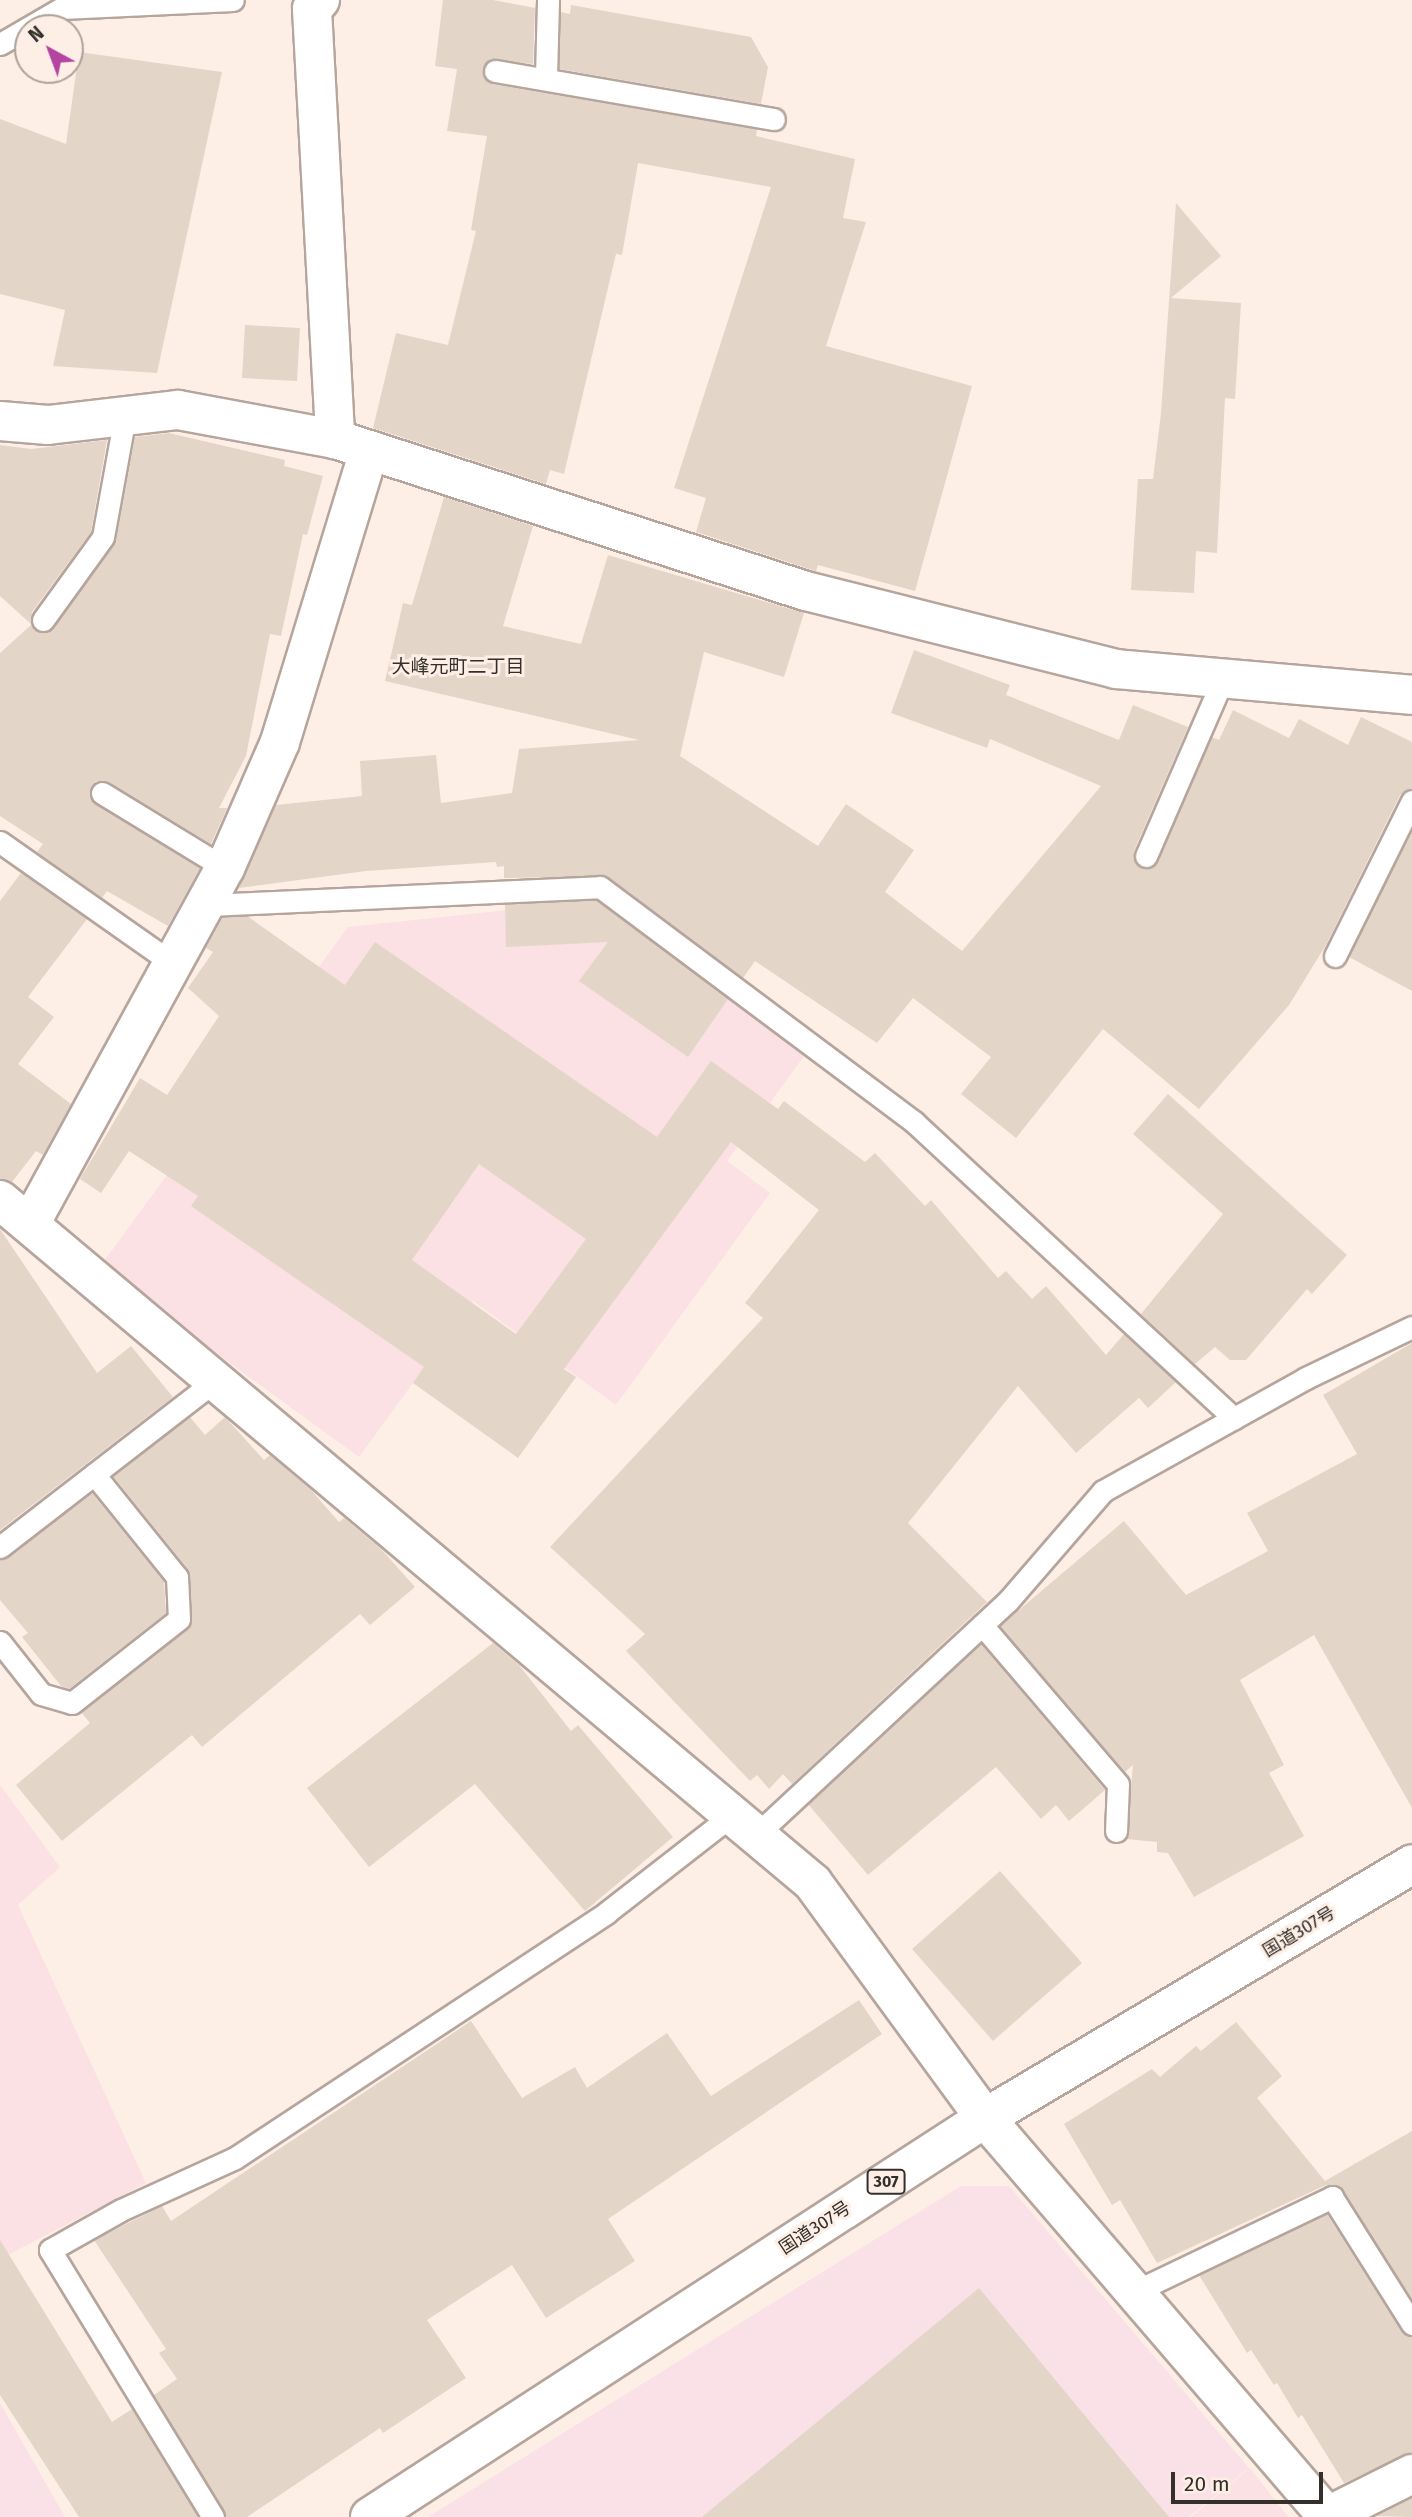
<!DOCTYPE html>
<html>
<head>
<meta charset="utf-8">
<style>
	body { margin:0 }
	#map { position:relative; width:1412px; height:2517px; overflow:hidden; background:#fdefe6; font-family:"Fira Sans","Noto Sans JP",sans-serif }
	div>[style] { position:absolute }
	.commercial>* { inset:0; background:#fae0e7 }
	.industrial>* { inset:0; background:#fbe0e4 }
	.building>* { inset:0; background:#e3d6c8 }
	.roads { filter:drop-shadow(2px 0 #b6a59c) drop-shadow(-2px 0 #b6a59c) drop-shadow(0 2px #b6a59c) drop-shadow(0 -2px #b6a59c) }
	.service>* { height:21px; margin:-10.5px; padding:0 10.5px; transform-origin:10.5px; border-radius:10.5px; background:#fff }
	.minor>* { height:38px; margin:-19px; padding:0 19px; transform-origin:19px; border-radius:19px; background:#fff }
	.trunk>* { height:38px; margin:-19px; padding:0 19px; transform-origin:19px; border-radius:19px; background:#fff }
	span { translate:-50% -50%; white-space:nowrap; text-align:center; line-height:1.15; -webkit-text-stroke:6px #fdefe6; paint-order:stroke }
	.shield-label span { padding:2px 5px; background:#fdefe6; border:2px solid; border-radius:5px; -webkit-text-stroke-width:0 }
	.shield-label { font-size:16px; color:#352f2b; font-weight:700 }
	.street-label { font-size:18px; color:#352f2b }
	.neighbourhood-label { font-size:19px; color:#352f2b }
	.north { position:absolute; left:14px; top:14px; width:70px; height:70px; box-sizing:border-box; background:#fdefe6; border:2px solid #ada29b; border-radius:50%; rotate:319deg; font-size:19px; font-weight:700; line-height:28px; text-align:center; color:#352f2b }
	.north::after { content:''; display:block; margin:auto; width:24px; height:32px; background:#b344a1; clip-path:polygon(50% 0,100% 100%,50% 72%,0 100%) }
	.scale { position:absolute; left:1171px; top:2472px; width:152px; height:32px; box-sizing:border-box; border:4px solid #352f2b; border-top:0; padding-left:9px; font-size:21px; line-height:24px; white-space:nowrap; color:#352f2b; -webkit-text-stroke:5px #fdefe6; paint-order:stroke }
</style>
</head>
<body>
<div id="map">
	<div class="commercial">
		<div style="clip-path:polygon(961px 2186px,1009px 2186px,1249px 2468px,1189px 2517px,428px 2517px)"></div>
		<div style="clip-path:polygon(0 2403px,65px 2517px,0 2517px)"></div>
	</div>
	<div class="industrial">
		<div style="clip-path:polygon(593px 901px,805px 1055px,727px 1161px,770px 1193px,616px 1405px,473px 1301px,359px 1457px,99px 1268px,348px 927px)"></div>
		<div style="clip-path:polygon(0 1785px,60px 1867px,18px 1905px,146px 2183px,0 2259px)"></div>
		<div style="clip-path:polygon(1250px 2468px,1288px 2517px,1191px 2517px)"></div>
	</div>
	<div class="building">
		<div style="clip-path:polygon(443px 0,493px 0,535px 8px,533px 64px,490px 59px,483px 75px,492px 84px,757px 129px,756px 136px,855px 159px,843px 218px,866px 222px,826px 346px,972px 386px,915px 591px,818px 565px,816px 571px,812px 570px,696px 532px,706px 498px,674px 488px,771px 187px,638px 163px,622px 255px,616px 254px,564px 474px,550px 470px,546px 484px,373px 428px,396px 333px,448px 345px,476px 231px,471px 230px,487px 136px,447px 131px,457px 69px,435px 66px)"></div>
		<div style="clip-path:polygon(571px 5px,751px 37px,768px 67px,761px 104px,559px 69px,561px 12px,570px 14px)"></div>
		<div style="clip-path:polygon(79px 52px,222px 72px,157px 373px,53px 366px,65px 310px,0 294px,0 119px,66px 144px)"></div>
		<div style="clip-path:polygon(1176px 203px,1221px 256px,1171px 298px,1241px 303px,1235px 399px,1225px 398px,1217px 553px,1196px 551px,1194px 593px,1131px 590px,1138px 479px,1153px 479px,1161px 413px)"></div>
		<div style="clip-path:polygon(245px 325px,300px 328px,297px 381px,242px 378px)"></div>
		<div style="clip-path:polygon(169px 433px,285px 460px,284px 466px,323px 476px,307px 535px,303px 534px,281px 636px,270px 634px,246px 756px,219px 808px,227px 808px,211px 844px,109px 782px,96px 781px,91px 787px,95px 804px,200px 868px,168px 926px,107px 891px,102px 898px,37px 852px,43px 844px,0 816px,0 653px,31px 625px,41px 633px,54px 628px,116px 540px,135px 437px)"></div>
		<div style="clip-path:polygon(107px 440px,91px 532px,32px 612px,31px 624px,0 596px,0 445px,31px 449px)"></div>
		<div style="clip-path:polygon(444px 497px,533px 526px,503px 626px,581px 644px,608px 555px,804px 613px,784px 677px,704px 652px,680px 756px,818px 846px,846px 804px,914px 850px,885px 892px,962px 951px,1101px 786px,990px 739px,987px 748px,891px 713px,914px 650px,1010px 685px,1006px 695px,1119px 740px,1133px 705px,1188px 727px,1134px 851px,1135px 863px,1141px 868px,1158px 861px,1212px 737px,1219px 740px,1233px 710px,1289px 738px,1299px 719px,1348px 745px,1361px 717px,1412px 742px,1412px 788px,1400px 795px,1326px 945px,1289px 1005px,1199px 1109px,1103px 1029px,1016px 1138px,961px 1094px,991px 1057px,913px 998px,877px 1043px,755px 961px,743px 978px,607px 876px,504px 878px,504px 866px,497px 867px,496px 862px,366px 871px,239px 888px,276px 805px,362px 796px,360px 761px,436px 755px,441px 803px,512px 793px,519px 749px,639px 740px,385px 681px,403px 603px,412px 605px)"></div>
		<div style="clip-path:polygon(1412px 830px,1412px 991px,1349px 957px)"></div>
		<div style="clip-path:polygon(21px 873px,87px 919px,28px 997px,54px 1017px,18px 1064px,71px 1104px,43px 1155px,36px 1151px,12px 1182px,0 1179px,0 901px)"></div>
		<div style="clip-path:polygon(596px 900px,728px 999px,688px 1057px,579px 981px,608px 942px,506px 947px,505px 905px)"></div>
		<div style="clip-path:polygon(evenodd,247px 916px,345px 985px,375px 942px,657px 1137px,711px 1061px,778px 1109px,784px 1101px,865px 1162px,875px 1153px,925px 1206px,931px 1200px,998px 1278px,1006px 1271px,1032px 1299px,1046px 1286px,1106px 1355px,1124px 1334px,1176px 1382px,1148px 1408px,1139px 1398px,1076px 1453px,1018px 1386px,908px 1523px,987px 1602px,792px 1784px,783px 1774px,769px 1789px,757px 1775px,750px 1781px,626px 1651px,645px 1634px,550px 1547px,763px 1318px,745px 1303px,819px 1210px,731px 1142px,564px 1369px,576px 1377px,518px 1458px,413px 1383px,424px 1367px,191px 1206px,198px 1196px,129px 1151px,101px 1193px,80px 1179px,140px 1078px,167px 1095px,219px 1016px,188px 988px,213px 952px,206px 948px,223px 917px,247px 916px,479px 1164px,586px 1239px,516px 1334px,412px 1260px,479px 1164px)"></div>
		<div style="clip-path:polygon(1168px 1094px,1347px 1255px,1312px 1294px,1307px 1289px,1246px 1360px,1230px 1360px,1215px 1347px,1195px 1364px,1141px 1314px,1223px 1214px,1133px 1134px)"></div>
		<div style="clip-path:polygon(0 1229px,97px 1373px,131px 1346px,173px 1397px,0 1530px)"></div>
		<div style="clip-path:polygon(1412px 1343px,1412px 1808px,1314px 1635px,1240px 1680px,1284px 1765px,1269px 1773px,1304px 1836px,1194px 1897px,1168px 1853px,1157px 1852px,1157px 1842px,1126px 1839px,1133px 1765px,1125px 1772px,1000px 1626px,1124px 1521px,1186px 1595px,1268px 1551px,1247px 1513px,1357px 1454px,1323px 1395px)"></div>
		<div style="clip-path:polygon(190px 1417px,205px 1435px,225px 1417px,264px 1460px,270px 1455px,311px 1490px,339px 1522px,344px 1518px,382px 1550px,415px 1587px,370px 1625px,360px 1614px,202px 1747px,192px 1735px,62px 1841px,16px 1785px,90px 1723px,81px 1712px,191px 1624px,188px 1569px,113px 1476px)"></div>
		<div style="clip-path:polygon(92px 1493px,164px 1582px,166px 1613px,69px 1689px,61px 1686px,22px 1637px,28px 1633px,0 1600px,0 1560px)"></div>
		<div style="clip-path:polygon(493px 1643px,519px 1665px,571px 1731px,578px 1725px,673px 1837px,585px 1911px,475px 1784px,369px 1867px,307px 1788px)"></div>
		<div style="clip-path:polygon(981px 1644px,1105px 1790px,1069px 1821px,1056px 1805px,1041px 1819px,996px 1767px,868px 1875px,808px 1804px)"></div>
		<div style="clip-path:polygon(1000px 1871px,1082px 1963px,993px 2041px,912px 1949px)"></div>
		<div style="clip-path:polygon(859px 2000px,882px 2034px,608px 2219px,635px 2261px,546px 2318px,512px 2265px,427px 2320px,466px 2378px,383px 2433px,380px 2428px,247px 2517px,226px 2517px,154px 2395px,177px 2379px,159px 2353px,166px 2349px,94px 2240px,162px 2206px,171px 2221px,471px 2021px,522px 2098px,575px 2067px,587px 2088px,667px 2033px,711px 2096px)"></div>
		<div style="clip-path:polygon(1236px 2022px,1282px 2076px,1257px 2098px,1325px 2181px,1412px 2131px,1412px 2299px,1338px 2185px,1326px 2185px,1157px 2263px,1120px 2200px,1112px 2205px,1064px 2124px,1152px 2069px,1160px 2077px,1196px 2046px,1201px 2051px)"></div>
		<div style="clip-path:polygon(1327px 2214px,1401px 2331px,1412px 2337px,1412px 2452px,1344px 2483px,1302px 2415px,1298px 2418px,1277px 2383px,1274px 2385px,1251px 2350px,1247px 2353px,1199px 2275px)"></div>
		<div style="clip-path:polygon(0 2240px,112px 2422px,132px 2409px,198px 2517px,79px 2517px,0 2395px)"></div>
		<div style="clip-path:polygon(979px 2288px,1169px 2517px,702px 2517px)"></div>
		<div style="clip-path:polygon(1412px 2498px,1412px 2517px,1377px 2516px)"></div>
	</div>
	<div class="roads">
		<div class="service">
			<div style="left:0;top:44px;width:72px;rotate:-30.1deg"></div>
			<div style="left:62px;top:8px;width:171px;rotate:-2.7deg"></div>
			<div style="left:495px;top:71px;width:283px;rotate:9.8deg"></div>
			<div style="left:546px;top:77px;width:77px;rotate:-88.5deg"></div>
			<div style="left:43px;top:620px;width:102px;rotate:-54.1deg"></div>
			<div style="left:103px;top:537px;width:123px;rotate:-79.7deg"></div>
			<div style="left:102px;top:793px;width:144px;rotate:31.4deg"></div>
			<div style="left:0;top:842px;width:209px;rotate:35.1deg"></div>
			<div style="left:1146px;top:856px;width:193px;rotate:-66.5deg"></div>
			<div style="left:208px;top:905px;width:392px;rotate:-2.6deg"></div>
			<div style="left:600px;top:887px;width:392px;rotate:36.8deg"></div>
			<div style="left:914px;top:1122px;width:436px;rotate:42.8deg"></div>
			<div style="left:1335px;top:956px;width:173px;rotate:-63.6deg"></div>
			<div style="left:0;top:1547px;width:272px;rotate:-37.7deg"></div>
			<div style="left:982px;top:1625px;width:209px;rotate:49.5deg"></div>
			<div style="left:1118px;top:1784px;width:47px;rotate:92.4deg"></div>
			<div style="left:0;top:1642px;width:66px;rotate:51.7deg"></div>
			<div style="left:41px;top:1694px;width:32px;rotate:16deg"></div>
			<div style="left:72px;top:1703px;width:136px;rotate:-38.1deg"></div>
			<div style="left:179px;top:1619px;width:42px;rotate:-92.7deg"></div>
			<div style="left:177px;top:1577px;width:132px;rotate:-128.9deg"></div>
			<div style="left:756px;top:1835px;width:344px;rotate:-42.9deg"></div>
			<div style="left:1008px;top:1601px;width:145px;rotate:-49.2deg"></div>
			<div style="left:1103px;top:1491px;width:232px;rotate:-29.1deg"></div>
			<div style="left:1306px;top:1378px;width:118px;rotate:-25.7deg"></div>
			<div style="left:1134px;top:2292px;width:220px;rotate:-25.6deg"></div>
			<div style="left:1332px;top:2197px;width:150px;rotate:57.8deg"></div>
			<div style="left:213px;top:2517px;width:313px;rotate:-121.4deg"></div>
			<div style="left:50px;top:2250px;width:81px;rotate:-29.4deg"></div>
			<div style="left:121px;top:2210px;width:125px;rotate:-24.5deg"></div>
			<div style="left:235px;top:2158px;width:445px;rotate:-33.4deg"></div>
			<div style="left:606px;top:1913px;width:160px;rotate:-37.9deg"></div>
		</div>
		<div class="minor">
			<div style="left:320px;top:0;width:12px;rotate:132deg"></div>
			<div style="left:312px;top:9px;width:431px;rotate:86.9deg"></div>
			<div style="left:0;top:421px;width:48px;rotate:4.8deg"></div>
			<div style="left:48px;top:425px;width:131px;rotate:-6.6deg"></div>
			<div style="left:178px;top:410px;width:160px;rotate:10.5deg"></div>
			<div style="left:335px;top:439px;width:495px;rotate:17.9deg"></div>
			<div style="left:806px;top:591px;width:320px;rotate:14.1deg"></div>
			<div style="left:1116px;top:669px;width:297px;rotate:5deg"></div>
			<div style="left:0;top:1200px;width:1062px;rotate:40.03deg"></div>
			<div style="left:813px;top:1883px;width:291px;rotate:53.8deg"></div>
			<div style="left:985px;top:2118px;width:526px;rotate:49.32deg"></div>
			<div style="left:30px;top:1224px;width:406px;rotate:-61.3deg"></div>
			<div style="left:225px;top:868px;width:137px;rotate:-66.4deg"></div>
			<div style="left:280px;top:742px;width:305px;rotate:-73deg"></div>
			<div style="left:1328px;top:2516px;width:94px;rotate:-26.6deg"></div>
		</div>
		<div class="trunk">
			<div style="left:370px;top:2517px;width:733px;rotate:-32.97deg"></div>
			<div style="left:985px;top:2118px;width:497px;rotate:-30.7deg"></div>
		</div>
	</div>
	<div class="shield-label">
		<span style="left:886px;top:2182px">307</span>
	</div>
	<div class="street-label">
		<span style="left:1299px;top:1932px;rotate:-31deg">国道307号</span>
		<span style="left:815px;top:2228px;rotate:-33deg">国道307号</span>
	</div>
	<div class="neighbourhood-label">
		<span style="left:458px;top:667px">大峰元町二丁目</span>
	</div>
	<div class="north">N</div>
	<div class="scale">20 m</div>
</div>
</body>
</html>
